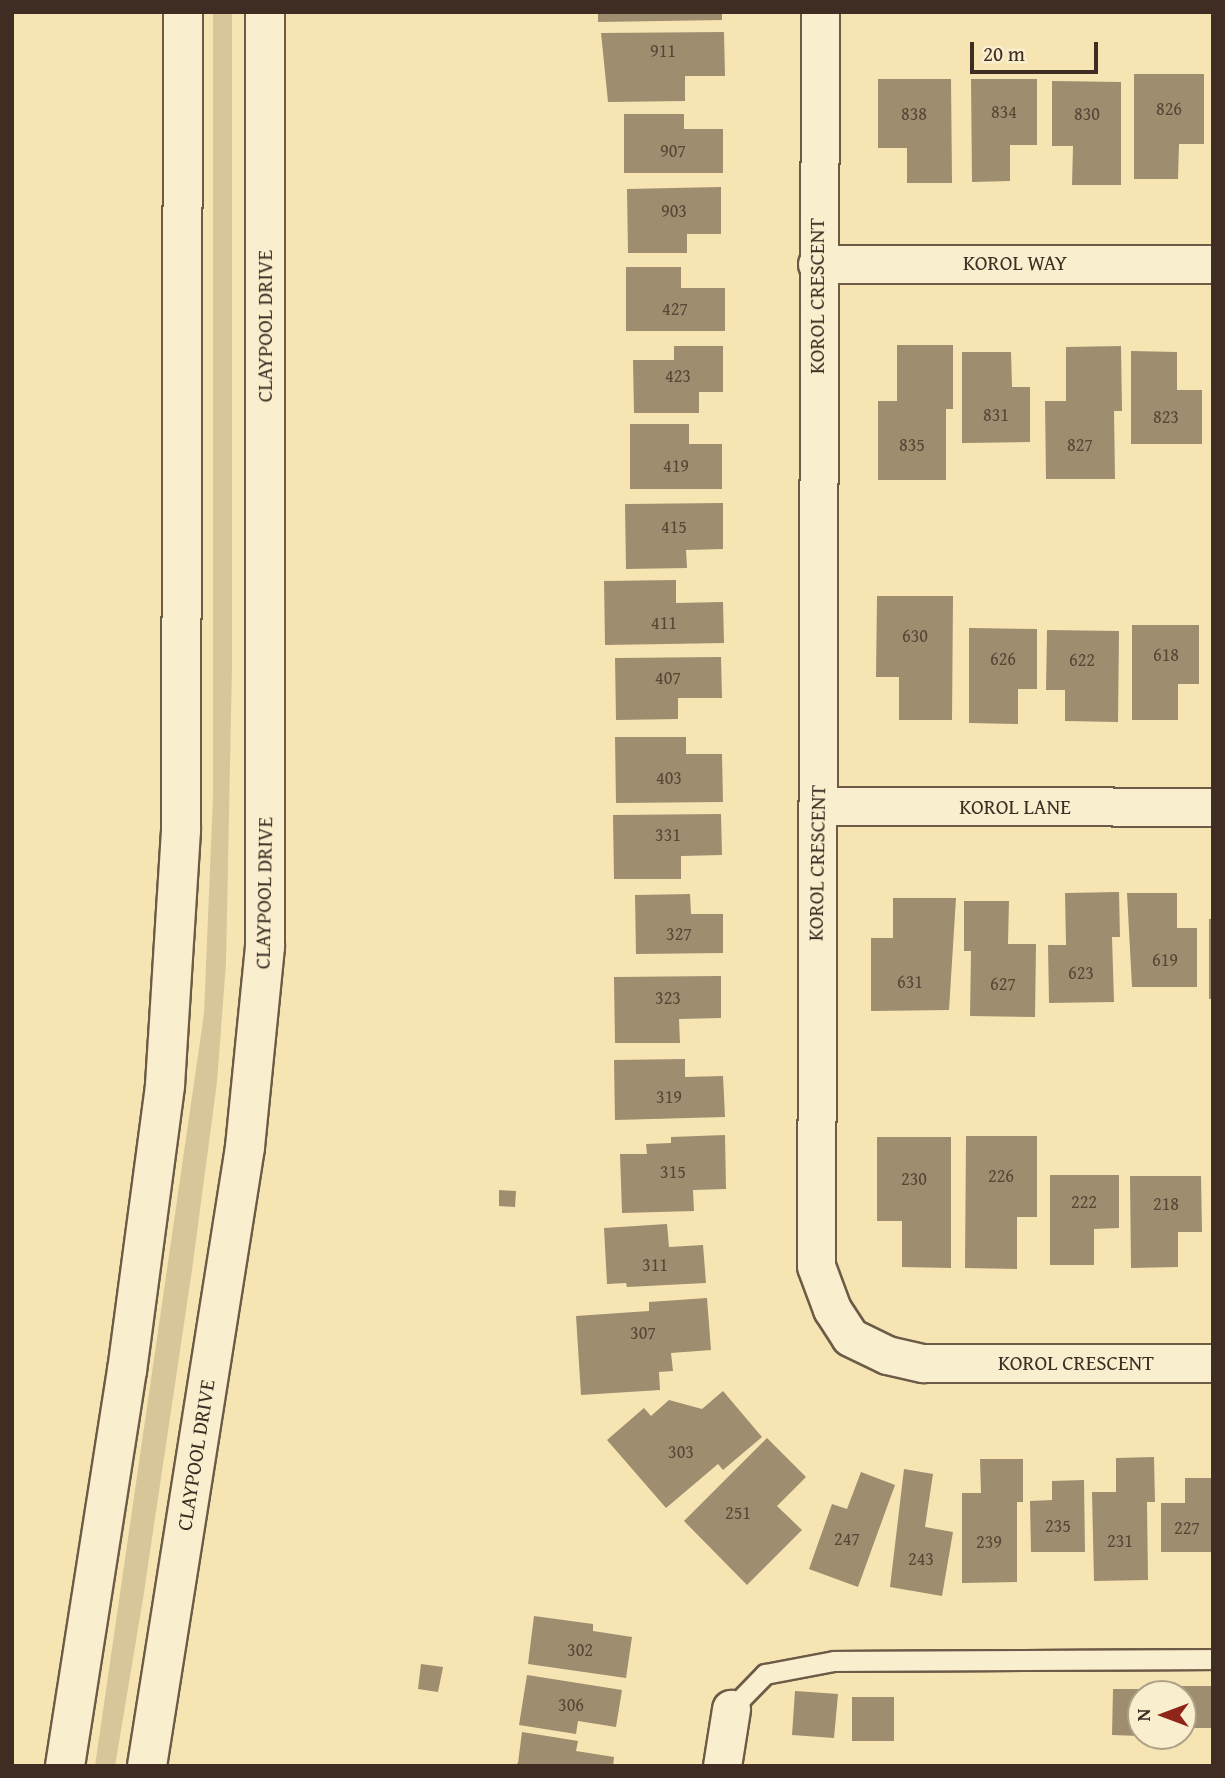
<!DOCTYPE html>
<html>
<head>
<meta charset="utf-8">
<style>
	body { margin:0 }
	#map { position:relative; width:1225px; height:1778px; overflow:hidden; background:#f6e5b2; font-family:"Gentium Book Plus",serif }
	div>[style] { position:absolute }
	.green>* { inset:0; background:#d7c69a }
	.building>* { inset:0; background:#9e8d6e }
	.roads { filter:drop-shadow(2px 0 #6d5b48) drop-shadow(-2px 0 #6d5b48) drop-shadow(0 2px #6d5b48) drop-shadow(0 -2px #6d5b48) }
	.lane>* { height:19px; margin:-9.5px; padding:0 9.5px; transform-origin:9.5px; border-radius:9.5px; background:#f9eecd }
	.street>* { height:37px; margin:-18.5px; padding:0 18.5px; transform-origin:18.5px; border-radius:18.5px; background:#f9eecd }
	.secondary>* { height:38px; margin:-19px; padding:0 19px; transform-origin:19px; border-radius:19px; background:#f9eecd }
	span { translate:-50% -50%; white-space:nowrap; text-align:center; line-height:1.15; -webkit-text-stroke:5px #f9eecd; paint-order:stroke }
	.number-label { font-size:18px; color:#574536 }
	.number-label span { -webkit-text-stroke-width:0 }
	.street-label { font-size:21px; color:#3f2d24 }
	.frame { position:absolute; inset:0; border:14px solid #3f2d24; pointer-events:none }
	.north { position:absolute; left:1127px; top:1680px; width:70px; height:70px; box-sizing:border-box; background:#f9eecd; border:2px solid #afa189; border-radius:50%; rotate:270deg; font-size:19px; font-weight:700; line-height:28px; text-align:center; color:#3f2d24 }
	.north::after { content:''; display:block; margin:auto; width:24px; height:32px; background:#8f2418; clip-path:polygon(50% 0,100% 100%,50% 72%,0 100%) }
	.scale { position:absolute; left:970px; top:42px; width:128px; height:32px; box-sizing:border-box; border:4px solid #3f2d24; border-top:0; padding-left:9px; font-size:21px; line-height:24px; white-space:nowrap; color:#3f2d24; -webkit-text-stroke:5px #f9eecd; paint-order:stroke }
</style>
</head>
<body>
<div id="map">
	<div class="green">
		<div style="clip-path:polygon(213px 12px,232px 12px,232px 665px,226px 963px,217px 1082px,192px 1270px,143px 1599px,115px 1766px,95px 1766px,204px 1014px,213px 797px)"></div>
	</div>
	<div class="building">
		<div style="clip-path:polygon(598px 12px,722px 12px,722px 20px,598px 22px)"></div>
		<div style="clip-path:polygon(724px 32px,725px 76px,685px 76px,685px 101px,608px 102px,601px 33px)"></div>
		<div style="clip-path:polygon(1134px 74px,1204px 74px,1204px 144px,1179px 144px,1178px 179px,1134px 179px)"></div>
		<div style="clip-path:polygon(878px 79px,951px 79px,952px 183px,907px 183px,907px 148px,878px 148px)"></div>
		<div style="clip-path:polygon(971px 79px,1037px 79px,1037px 145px,1010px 145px,1010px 181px,972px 182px)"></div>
		<div style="clip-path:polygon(1052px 81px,1121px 82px,1121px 185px,1072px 185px,1073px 146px,1052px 146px)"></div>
		<div style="clip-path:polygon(624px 114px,684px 114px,684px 129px,723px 129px,723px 173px,624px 173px)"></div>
		<div style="clip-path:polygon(721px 187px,721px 234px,687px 234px,687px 253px,628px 253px,627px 189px)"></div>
		<div style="clip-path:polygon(626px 267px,681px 267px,681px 288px,725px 288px,725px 331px,626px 331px)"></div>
		<div style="clip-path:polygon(897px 345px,953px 345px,953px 409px,946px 409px,946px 480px,878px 480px,878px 401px,897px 401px)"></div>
		<div style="clip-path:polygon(674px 346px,723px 346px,723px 392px,699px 392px,699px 413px,634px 413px,633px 360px,674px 360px)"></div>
		<div style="clip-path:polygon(1121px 346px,1122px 411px,1114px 411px,1115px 479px,1046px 479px,1045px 401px,1066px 401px,1066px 347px)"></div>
		<div style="clip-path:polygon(1131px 351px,1177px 352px,1177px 390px,1202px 390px,1202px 444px,1131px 444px)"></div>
		<div style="clip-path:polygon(962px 352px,1011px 352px,1012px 387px,1030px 387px,1030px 442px,962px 443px)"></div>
		<div style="clip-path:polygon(630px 424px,689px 424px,689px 444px,722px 444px,722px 489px,630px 489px)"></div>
		<div style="clip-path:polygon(723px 503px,723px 549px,686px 550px,687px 568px,626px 569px,625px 504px)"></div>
		<div style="clip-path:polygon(676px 580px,676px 603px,723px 602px,724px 643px,605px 645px,604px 581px)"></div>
		<div style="clip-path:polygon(877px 596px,953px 596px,952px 720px,899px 720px,899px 677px,876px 677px)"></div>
		<div style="clip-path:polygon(1132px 625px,1199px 625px,1199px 684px,1178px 684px,1178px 720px,1132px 720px)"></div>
		<div style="clip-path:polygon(969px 628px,1037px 629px,1037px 689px,1018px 689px,1018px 724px,969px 723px)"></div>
		<div style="clip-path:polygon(1047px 630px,1119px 631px,1118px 722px,1065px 721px,1065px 690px,1046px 690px)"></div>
		<div style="clip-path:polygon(721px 657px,722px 698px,678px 698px,678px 719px,616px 720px,615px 658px)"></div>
		<div style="clip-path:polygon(615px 737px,686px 737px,686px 754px,722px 754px,723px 802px,616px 803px)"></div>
		<div style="clip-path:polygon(721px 814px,722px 855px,681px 856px,681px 879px,614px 879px,613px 815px)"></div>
		<div style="clip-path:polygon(1119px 892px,1120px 937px,1112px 937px,1114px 1002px,1049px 1003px,1048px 945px,1066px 945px,1065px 893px)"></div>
		<div style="clip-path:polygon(1127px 893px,1177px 893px,1177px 928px,1197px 928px,1197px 987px,1132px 987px)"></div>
		<div style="clip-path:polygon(690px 894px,691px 914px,723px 914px,723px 953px,636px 954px,635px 895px)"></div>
		<div style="clip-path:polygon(893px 898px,956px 898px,949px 1010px,871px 1011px,871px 938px,893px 938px)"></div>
		<div style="clip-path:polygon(964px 901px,1009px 901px,1008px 944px,1036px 944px,1035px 1017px,970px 1016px,971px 951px,964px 951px)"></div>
		<div style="clip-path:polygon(1209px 919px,1213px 919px,1213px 999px,1209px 999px)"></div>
		<div style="clip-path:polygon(721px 976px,721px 1018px,679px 1019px,680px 1043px,615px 1043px,614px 977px)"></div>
		<div style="clip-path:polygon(685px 1059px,685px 1077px,723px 1076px,725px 1117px,615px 1120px,614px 1060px)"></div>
		<div style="clip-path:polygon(725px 1135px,726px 1189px,693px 1190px,694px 1211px,622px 1213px,620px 1154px,647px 1154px,646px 1144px,671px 1143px,671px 1137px)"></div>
		<div style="clip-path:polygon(966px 1136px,1037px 1136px,1037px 1217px,1017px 1217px,1017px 1269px,965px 1268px)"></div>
		<div style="clip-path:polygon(877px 1137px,951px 1137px,951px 1268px,902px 1267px,902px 1221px,877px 1221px)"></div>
		<div style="clip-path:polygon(1050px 1175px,1119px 1175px,1119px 1228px,1094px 1229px,1094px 1265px,1050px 1265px)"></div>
		<div style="clip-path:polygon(1130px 1176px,1201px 1176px,1202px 1232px,1178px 1232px,1178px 1267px,1131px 1268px)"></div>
		<div style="clip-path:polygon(499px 1190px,516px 1191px,515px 1207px,499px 1206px)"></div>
		<div style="clip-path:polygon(667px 1224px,669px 1247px,703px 1245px,706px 1283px,627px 1287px,626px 1283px,607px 1284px,604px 1228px)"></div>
		<div style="clip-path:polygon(707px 1298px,711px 1350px,671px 1353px,673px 1371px,659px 1372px,660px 1390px,581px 1395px,576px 1316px,649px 1311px,649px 1302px)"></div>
		<div style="clip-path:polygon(723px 1391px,762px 1437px,723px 1470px,718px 1464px,666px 1508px,607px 1440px,644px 1408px,651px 1416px,669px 1400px,702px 1409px)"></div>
		<div style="clip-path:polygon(767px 1438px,806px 1477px,777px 1506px,802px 1530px,747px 1585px,684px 1521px)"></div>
		<div style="clip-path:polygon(1154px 1457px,1155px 1502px,1147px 1502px,1148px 1580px,1094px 1581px,1092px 1492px,1116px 1492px,1116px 1458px)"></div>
		<div style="clip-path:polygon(980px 1459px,1023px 1459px,1023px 1502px,1017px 1502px,1017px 1582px,962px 1583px,962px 1493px,981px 1493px)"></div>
		<div style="clip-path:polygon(904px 1469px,933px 1474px,925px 1527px,953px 1532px,942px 1596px,890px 1587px)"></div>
		<div style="clip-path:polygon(861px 1472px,895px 1485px,858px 1587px,809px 1569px,832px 1504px,847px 1509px)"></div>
		<div style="clip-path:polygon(1185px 1478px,1213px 1478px,1213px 1552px,1161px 1552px,1161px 1503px,1185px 1503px)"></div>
		<div style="clip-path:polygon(1084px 1480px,1085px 1552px,1031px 1552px,1030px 1501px,1052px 1500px,1052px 1481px)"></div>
		<div style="clip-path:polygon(534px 1616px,593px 1624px,593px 1631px,632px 1637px,626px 1678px,528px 1664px)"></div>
		<div style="clip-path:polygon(421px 1664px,443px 1667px,438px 1692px,418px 1689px)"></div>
		<div style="clip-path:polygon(527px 1675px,622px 1690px,616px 1727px,578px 1721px,576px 1734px,519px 1725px)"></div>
		<div style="clip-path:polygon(1180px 1686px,1213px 1686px,1213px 1728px,1183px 1728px)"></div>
		<div style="clip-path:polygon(1113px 1689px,1156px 1689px,1155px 1694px,1141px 1694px,1141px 1736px,1112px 1735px)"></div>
		<div style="clip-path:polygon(795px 1691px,838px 1694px,834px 1738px,792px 1735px)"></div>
		<div style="clip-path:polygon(852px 1697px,894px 1697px,894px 1741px,852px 1741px)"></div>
		<div style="clip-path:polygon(522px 1732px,578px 1741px,576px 1751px,614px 1757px,613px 1766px,513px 1766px,518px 1763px)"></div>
	</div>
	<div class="roads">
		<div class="lane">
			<div style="left:731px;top:1709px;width:49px;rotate:-45.8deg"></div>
			<div style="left:765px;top:1674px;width:70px;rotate:-10.7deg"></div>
			<div style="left:834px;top:1661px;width:379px;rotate:-0.3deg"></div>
		</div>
		<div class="street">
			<div style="left:820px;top:12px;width:1254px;rotate:90.18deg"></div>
			<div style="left:816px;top:1266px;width:46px;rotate:69.6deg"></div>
			<div style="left:832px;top:1309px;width:33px;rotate:57deg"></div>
			<div style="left:850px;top:1337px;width:41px;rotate:25.9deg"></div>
			<div style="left:887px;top:1355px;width:37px;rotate:13deg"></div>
			<div style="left:923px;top:1363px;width:290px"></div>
			<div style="left:817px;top:264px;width:396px"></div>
			<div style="left:818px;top:806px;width:395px;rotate:0.1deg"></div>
			<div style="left:722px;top:1766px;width:58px;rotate:-81deg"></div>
		</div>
		<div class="secondary">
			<div style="left:65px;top:1766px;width:400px;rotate:-81.1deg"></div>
			<div style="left:127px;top:1371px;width:289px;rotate:-82.4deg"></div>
			<div style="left:165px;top:1085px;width:255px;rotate:-86.4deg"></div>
			<div style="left:181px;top:831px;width:819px;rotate:-89.86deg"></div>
			<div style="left:147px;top:1766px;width:627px;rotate:-81deg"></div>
			<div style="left:245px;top:1147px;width:201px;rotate:-84.3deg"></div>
			<div style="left:265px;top:947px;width:935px;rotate:-90deg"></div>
		</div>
	</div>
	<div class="number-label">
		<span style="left:663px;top:51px">911</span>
		<span style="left:1169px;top:109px">826</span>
		<span style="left:1004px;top:112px">834</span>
		<span style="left:914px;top:114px">838</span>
		<span style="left:1087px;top:114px">830</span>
		<span style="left:673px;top:151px">907</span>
		<span style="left:674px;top:211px">903</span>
		<span style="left:675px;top:309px">427</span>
		<span style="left:678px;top:376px">423</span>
		<span style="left:996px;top:415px">831</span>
		<span style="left:1166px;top:417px">823</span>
		<span style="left:912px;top:445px">835</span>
		<span style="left:1080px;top:445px">827</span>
		<span style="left:676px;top:466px">419</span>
		<span style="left:674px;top:527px">415</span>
		<span style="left:664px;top:623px">411</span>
		<span style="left:915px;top:636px">630</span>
		<span style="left:1166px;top:655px">618</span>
		<span style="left:1003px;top:659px">626</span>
		<span style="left:1082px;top:660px">622</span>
		<span style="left:668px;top:678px">407</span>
		<span style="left:669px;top:778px">403</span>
		<span style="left:668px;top:835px">331</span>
		<span style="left:679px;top:934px">327</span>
		<span style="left:1165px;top:960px">619</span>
		<span style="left:1081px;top:973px">623</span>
		<span style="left:910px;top:982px">631</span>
		<span style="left:1003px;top:984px">627</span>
		<span style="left:668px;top:998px">323</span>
		<span style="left:669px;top:1097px">319</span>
		<span style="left:673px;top:1172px">315</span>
		<span style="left:1001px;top:1176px">226</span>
		<span style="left:914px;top:1179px">230</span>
		<span style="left:1084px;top:1202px">222</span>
		<span style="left:1166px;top:1204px">218</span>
		<span style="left:655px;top:1265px">311</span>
		<span style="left:643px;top:1333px">307</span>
		<span style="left:681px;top:1452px">303</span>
		<span style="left:738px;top:1513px">251</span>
		<span style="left:1058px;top:1526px">235</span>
		<span style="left:1187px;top:1528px">227</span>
		<span style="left:847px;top:1539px">247</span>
		<span style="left:1120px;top:1541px">231</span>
		<span style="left:989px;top:1542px">239</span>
		<span style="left:921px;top:1559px">243</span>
		<span style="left:580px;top:1650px">302</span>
		<span style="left:571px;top:1705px">306</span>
	</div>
	<div class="street-label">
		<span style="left:1015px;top:263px">KOROL WAY</span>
		<span style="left:817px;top:296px;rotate:-90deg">KOROL CRESCENT</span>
		<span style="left:265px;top:326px;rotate:-90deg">CLAYPOOL DRIVE</span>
		<span style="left:1015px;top:807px">KOROL LANE</span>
		<span style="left:817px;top:863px;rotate:-89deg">KOROL CRESCENT</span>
		<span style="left:264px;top:893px;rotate:-89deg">CLAYPOOL DRIVE</span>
		<span style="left:1076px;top:1363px">KOROL CRESCENT</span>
		<span style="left:196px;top:1455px;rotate:-81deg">CLAYPOOL DRIVE</span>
	</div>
	<div class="frame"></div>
	<div class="north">N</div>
	<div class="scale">20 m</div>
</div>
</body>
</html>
